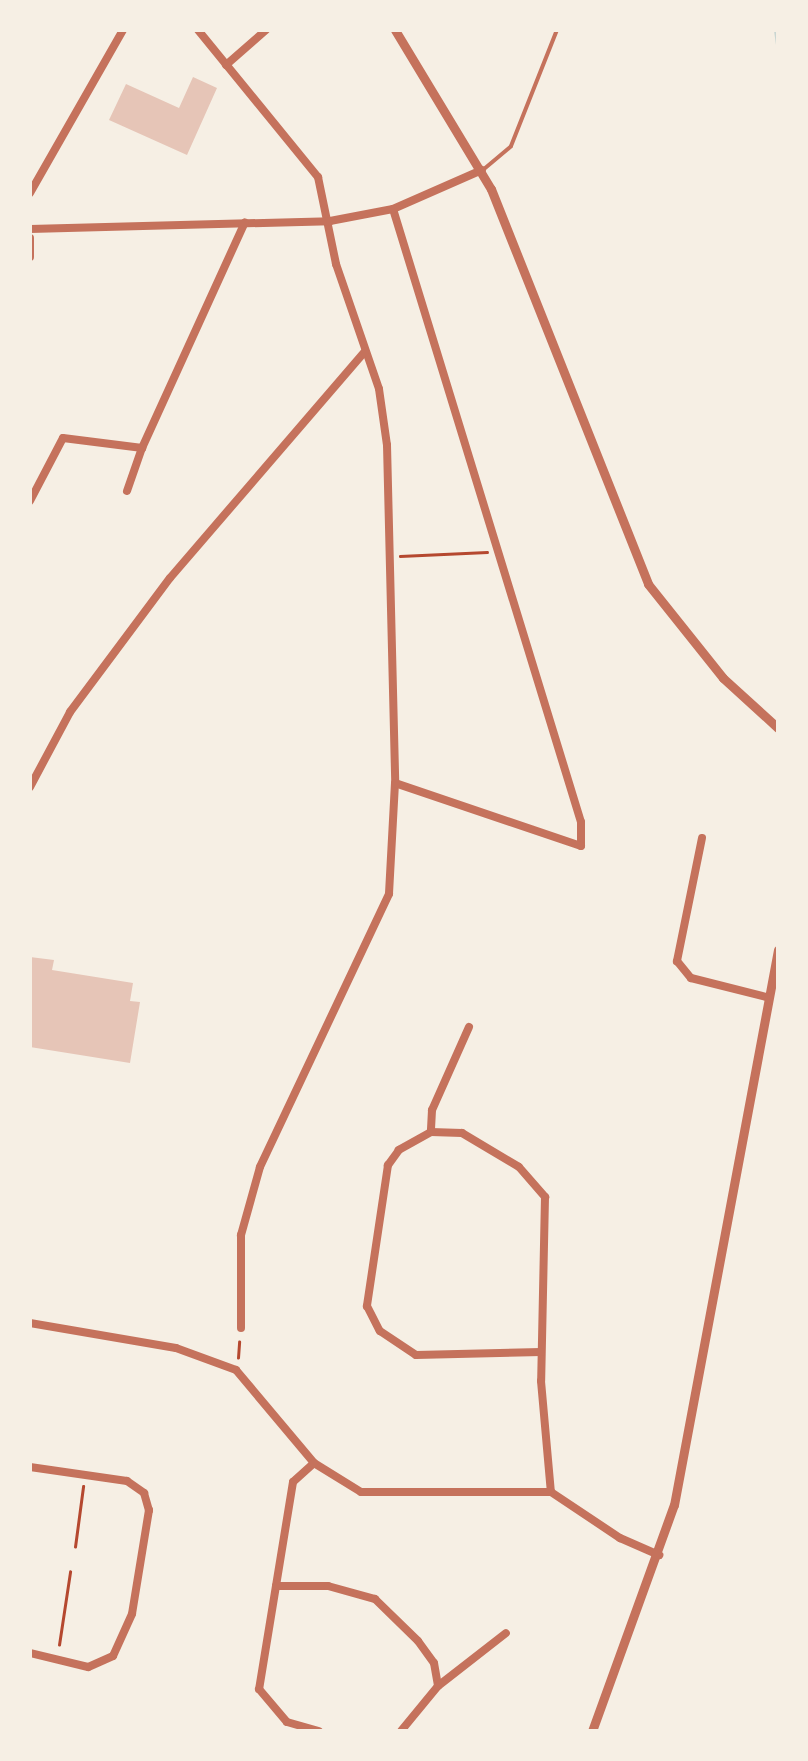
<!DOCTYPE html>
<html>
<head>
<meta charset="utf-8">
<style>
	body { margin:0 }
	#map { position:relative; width:808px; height:1761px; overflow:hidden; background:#f6efe4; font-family:"Noto Serif",serif }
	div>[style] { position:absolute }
	.stream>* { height:5px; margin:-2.5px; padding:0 2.5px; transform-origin:2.5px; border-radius:2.5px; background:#c9d6d2 }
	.building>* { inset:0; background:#e6c5b7 }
	.path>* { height:2.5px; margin:-1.25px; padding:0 1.25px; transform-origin:1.25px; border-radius:1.25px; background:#b5482f }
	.service>* { height:4px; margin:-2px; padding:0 2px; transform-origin:2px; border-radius:2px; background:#c5725c }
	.minor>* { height:8px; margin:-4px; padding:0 4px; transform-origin:4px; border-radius:4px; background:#c5725c }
	.tertiary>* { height:9px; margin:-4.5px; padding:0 4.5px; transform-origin:4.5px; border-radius:4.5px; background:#c5725c }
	span { translate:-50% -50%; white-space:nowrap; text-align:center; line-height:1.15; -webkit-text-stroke:10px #f6efe4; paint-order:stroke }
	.frame { position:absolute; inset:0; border:32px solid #f6efe4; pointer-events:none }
</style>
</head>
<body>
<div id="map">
	<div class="stream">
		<div style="left:776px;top:30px;width:14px;rotate:82deg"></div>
	</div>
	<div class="building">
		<div style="clip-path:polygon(193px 77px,217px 88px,187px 155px,109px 120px,126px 84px,179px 108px)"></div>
		<div style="clip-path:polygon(30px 957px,54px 960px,52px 970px,133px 983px,130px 1001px,140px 1002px,130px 1063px,30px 1047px)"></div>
	</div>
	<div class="path">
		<div style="left:400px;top:556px;width:87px;rotate:-2.6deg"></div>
		<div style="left:238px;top:1358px;width:16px;rotate:-86deg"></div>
		<div style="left:75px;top:1547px;width:61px;rotate:-82.4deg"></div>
		<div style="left:59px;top:1645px;width:74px;rotate:-81.4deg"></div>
	</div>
	<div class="service">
		<div style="left:484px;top:169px;width:35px;rotate:-40deg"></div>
		<div style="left:511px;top:146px;width:125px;rotate:-68.4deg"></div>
	</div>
	<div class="minor">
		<div style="left:198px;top:30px;width:190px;rotate:50.8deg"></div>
		<div style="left:318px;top:177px;width:89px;rotate:78.3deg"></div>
		<div style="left:336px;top:264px;width:132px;rotate:71deg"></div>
		<div style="left:379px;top:389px;width:57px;rotate:81.9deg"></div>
		<div style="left:387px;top:445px;width:338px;rotate:88.6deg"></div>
		<div style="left:395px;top:783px;width:111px;rotate:93.1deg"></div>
		<div style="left:389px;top:894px;width:302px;rotate:115.3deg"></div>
		<div style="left:260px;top:1167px;width:71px;rotate:105.6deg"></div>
		<div style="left:241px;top:1235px;width:93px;rotate:90deg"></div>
		<div style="left:226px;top:65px;width:53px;rotate:-41.2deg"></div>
		<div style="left:30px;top:193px;width:188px;rotate:-60.3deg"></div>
		<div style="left:393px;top:209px;width:641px;rotate:72.95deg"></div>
		<div style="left:581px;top:822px;width:24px;rotate:90deg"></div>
		<div style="left:581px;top:846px;width:196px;rotate:-161.3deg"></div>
		<div style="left:30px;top:229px;width:300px;rotate:-1.5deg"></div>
		<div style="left:330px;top:221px;width:64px;rotate:-10.8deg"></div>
		<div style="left:393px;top:209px;width:97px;rotate:-23.7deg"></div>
		<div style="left:30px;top:238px;width:19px;rotate:90deg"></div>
		<div style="left:127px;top:491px;width:46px;rotate:-70.8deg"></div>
		<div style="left:30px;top:501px;width:71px;rotate:-62.4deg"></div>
		<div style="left:63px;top:438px;width:80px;rotate:7.2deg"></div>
		<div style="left:142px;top:448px;width:248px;rotate:-65.5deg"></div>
		<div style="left:30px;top:787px;width:85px;rotate:-61.9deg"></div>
		<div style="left:70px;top:712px;width:167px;rotate:-53.3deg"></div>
		<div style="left:170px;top:578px;width:299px;rotate:-49.3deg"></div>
		<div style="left:702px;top:838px;width:126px;rotate:101.5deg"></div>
		<div style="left:677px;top:961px;width:22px;rotate:51deg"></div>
		<div style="left:691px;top:978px;width:77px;rotate:14.2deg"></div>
		<div style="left:469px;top:1027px;width:91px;rotate:114deg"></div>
		<div style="left:432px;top:1110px;width:22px;rotate:93deg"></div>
		<div style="left:431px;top:1132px;width:31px;rotate:2deg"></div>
		<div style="left:462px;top:1133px;width:66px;rotate:30.8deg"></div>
		<div style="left:519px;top:1167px;width:40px;rotate:49deg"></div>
		<div style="left:545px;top:1197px;width:184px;rotate:91.2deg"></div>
		<div style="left:541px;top:1381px;width:111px;rotate:84.9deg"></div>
		<div style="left:431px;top:1132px;width:37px;rotate:151deg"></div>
		<div style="left:399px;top:1150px;width:19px;rotate:126deg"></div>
		<div style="left:388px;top:1165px;width:143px;rotate:98.5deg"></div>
		<div style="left:367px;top:1306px;width:28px;rotate:63deg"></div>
		<div style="left:380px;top:1331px;width:43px;rotate:33.7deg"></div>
		<div style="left:416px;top:1355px;width:125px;rotate:-1.4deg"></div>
		<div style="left:30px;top:1323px;width:148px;rotate:9.7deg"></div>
		<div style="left:176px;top:1348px;width:64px;rotate:20.1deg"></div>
		<div style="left:236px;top:1370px;width:121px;rotate:50deg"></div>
		<div style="left:314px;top:1463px;width:55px;rotate:31.7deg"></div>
		<div style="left:361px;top:1492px;width:190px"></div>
		<div style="left:551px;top:1492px;width:83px;rotate:33.7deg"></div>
		<div style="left:620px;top:1538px;width:43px;rotate:23.6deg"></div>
		<div style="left:314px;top:1463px;width:28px;rotate:138deg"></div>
		<div style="left:293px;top:1482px;width:210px;rotate:99.3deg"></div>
		<div style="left:259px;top:1689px;width:43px;rotate:49.7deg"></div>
		<div style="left:287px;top:1722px;width:33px;rotate:16deg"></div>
		<div style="left:30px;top:1467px;width:98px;rotate:8.2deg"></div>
		<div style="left:127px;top:1481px;width:21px;rotate:35deg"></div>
		<div style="left:144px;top:1493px;width:18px;rotate:74deg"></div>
		<div style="left:149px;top:1510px;width:105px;rotate:99.3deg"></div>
		<div style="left:132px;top:1614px;width:46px;rotate:114.3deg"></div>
		<div style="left:113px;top:1656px;width:27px;rotate:156deg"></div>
		<div style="left:88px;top:1667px;width:60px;rotate:-166.4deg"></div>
		<div style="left:276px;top:1586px;width:52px"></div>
		<div style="left:328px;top:1586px;width:49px;rotate:15.5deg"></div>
		<div style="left:375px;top:1599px;width:60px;rotate:44.3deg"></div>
		<div style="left:418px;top:1641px;width:27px;rotate:54deg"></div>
		<div style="left:434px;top:1663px;width:23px;rotate:80deg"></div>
		<div style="left:438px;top:1686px;width:58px;rotate:129.4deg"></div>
		<div style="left:438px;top:1686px;width:86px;rotate:-37.9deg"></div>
	</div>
	<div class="tertiary">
		<div style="left:395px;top:30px;width:186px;rotate:58.9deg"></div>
		<div style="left:491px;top:189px;width:425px;rotate:68.3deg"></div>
		<div style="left:648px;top:584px;width:120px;rotate:51.4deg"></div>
		<div style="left:723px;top:678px;width:74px;rotate:42.3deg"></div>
		<div style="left:592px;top:1731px;width:240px;rotate:-70.1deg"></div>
		<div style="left:674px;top:1505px;width:565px;rotate:-79.39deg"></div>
	</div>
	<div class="frame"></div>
</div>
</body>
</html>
